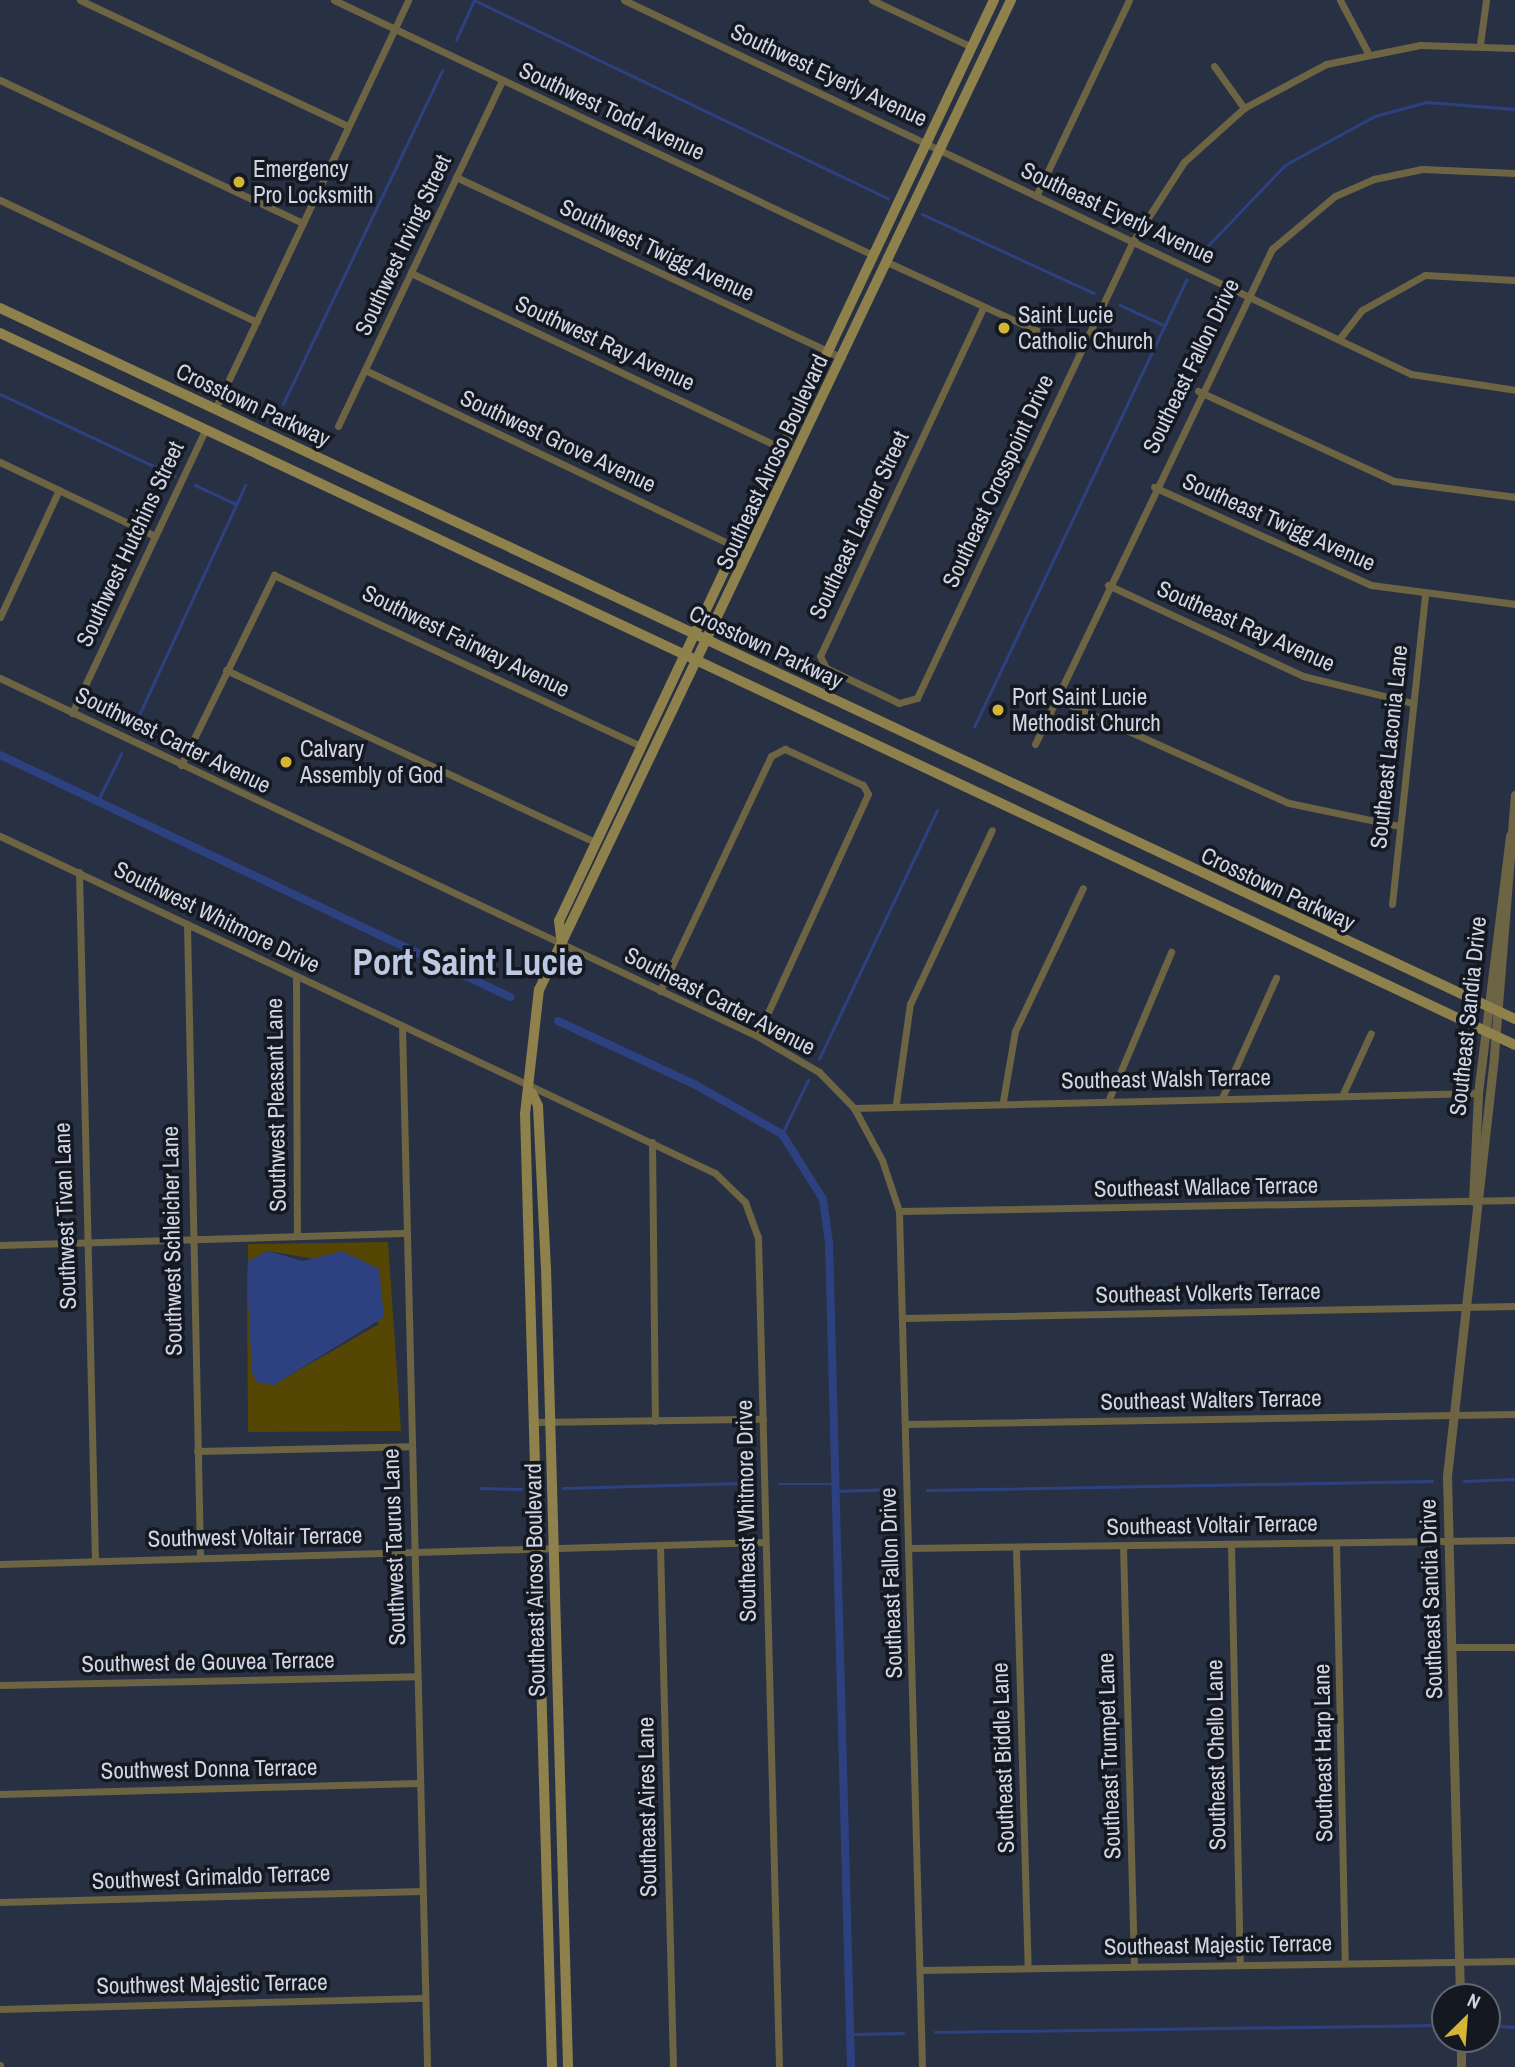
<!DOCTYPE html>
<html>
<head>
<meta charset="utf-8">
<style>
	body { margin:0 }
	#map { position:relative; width:1515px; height:2067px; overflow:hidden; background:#283044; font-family:"Archivo Narrow",sans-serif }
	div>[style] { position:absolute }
	.green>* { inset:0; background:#554604 }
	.water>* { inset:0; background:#2d4180 }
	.stream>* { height:2.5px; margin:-1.25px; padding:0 1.25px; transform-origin:1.25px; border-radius:1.25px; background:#2d4180 }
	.canal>* { height:8px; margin:-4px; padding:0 4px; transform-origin:4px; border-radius:4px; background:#2d4180 }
	.minor>* { height:7px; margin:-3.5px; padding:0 3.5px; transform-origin:3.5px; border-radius:3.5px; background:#6d6444 }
	.tertiary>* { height:9px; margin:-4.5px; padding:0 4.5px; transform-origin:4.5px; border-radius:4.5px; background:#6d6444 }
	.secondary>* { height:10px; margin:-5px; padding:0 5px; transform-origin:5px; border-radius:5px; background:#8f814c }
	.dots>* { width:19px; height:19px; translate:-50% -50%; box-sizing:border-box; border:4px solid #141821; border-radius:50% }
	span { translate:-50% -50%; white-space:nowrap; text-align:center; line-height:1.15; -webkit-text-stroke:7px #141821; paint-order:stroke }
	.street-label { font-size:23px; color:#cfd5e2 }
	.poi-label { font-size:23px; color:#cfd5e2 }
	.left { translate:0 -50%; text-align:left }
	.town-label { font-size:37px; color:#bdc8e2; font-weight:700 }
	.north { position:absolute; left:1431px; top:1983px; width:70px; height:70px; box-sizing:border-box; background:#141821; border:2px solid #5f646e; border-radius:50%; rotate:25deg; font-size:19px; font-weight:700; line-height:28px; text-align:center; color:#cfd5e2 }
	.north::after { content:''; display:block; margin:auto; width:24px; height:32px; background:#d5b535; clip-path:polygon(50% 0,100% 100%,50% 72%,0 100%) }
</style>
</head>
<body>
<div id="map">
	<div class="green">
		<div style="clip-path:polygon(388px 1242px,401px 1431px,248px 1432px,247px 1279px,252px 1345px,273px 1385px,379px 1324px,320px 1260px,268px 1251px,248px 1261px,248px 1244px)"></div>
	</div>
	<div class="water">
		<div style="clip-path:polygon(268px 1251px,303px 1261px,342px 1251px,379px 1269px,384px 1317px,274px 1385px,257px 1382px,252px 1373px,247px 1279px,248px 1261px)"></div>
	</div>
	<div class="stream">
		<div style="left:456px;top:40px;width:44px;rotate:-65.8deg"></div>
		<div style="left:474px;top:0;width:459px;rotate:25.6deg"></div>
		<div style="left:922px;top:214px;width:189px;rotate:24.7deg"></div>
		<div style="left:1199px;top:255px;width:124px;rotate:-46.3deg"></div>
		<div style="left:1285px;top:165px;width:102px;rotate:-28.6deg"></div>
		<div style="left:1375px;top:116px;width:54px;rotate:-15.1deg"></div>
		<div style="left:1427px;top:102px;width:88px;rotate:4.5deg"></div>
		<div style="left:1120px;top:305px;width:48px;rotate:24.4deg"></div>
		<div style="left:0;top:394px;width:193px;rotate:25.1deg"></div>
		<div style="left:283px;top:404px;width:369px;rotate:-64.5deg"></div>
		<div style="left:195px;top:485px;width:45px;rotate:24.9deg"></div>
		<div style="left:974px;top:727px;width:495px;rotate:-64.6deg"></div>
		<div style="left:133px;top:728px;width:267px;rotate:-65.2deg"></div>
		<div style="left:97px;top:802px;width:54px;rotate:-63.4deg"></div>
		<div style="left:819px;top:1059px;width:275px;rotate:-64.6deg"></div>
		<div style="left:782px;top:1134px;width:60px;rotate:-64.3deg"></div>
		<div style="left:1464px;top:1481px;width:51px;rotate:-2.2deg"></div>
		<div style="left:779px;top:1484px;width:57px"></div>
		<div style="left:481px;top:1488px;width:40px;rotate:1.4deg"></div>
		<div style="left:563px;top:1488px;width:181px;rotate:-1.6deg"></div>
		<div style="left:927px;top:1490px;width:505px;rotate:-1.02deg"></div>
		<div style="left:836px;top:1491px;width:57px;rotate:-2deg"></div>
		<div style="left:1487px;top:2025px;width:28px;rotate:4deg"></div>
		<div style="left:935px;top:2032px;width:506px;rotate:-0.79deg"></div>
		<div style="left:852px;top:2034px;width:51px;rotate:-1.1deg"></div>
	</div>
	<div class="canal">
		<div style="left:0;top:755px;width:565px;rotate:25.38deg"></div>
		<div style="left:558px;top:1021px;width:152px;rotate:24.9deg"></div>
		<div style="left:696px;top:1085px;width:99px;rotate:29.7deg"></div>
		<div style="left:782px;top:1134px;width:77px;rotate:57.8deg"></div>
		<div style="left:823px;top:1199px;width:44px;rotate:82.2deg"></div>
		<div style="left:829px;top:1243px;width:824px;rotate:88.47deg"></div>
	</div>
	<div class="minor">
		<div style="left:80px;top:0;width:296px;rotate:25.2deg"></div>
		<div style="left:334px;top:0;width:596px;rotate:25.32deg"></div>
		<div style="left:624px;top:0;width:871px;rotate:25.42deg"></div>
		<div style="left:1411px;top:374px;width:105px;rotate:8.7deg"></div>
		<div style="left:872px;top:0;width:110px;rotate:25.2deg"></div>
		<div style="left:1340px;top:0;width:58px;rotate:62.1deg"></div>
		<div style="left:1480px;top:44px;width:44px;rotate:-82.2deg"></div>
		<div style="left:1214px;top:66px;width:52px;rotate:54.5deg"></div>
		<div style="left:0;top:80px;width:335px;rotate:25.3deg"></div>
		<div style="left:456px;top:177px;width:426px;rotate:25.1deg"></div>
		<div style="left:1036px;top:196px;width:217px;rotate:-64.6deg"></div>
		<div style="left:0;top:200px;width:284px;rotate:25.4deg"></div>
		<div style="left:887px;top:262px;width:213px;rotate:24.6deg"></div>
		<div style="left:411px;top:273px;width:410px;rotate:25.3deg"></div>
		<div style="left:983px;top:308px;width:384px;rotate:115.1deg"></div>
		<div style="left:820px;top:656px;width:13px;rotate:63deg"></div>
		<div style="left:826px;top:668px;width:81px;rotate:25.6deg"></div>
		<div style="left:899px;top:703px;width:19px;rotate:-16deg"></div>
		<div style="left:917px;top:698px;width:505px;rotate:-64.7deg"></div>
		<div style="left:1133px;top:241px;width:94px;rotate:-57.2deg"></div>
		<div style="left:1184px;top:162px;width:81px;rotate:-42deg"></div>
		<div style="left:1244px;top:108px;width:93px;rotate:-28.2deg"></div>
		<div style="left:1326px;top:64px;width:96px;rotate:-11.4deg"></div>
		<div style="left:1420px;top:45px;width:95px;rotate:1.8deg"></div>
		<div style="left:1340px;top:338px;width:36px;rotate:-52deg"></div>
		<div style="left:1362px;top:310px;width:72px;rotate:-29.1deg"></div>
		<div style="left:1425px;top:275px;width:90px;rotate:3.2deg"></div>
		<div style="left:365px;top:370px;width:409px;rotate:25.5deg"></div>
		<div style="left:1198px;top:391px;width:216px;rotate:24.7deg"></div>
		<div style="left:1394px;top:481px;width:122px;rotate:7.5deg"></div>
		<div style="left:215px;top:409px;width:452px;rotate:-64.7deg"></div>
		<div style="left:338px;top:426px;width:382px;rotate:-64.6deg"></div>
		<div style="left:0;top:462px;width:172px;rotate:25.5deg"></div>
		<div style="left:1154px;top:487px;width:238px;rotate:24.3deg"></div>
		<div style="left:1371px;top:585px;width:145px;rotate:7.5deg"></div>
		<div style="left:1108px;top:585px;width:215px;rotate:25deg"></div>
		<div style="left:1303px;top:676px;width:112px;rotate:13.9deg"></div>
		<div style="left:0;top:617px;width:140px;rotate:-65.1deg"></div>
		<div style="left:226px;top:670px;width:407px;rotate:25deg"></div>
		<div style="left:0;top:678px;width:837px;rotate:25.31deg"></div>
		<div style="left:757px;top:1036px;width:72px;rotate:30.1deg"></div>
		<div style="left:819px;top:1072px;width:50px;rotate:45.8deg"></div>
		<div style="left:854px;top:1108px;width:59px;rotate:61.7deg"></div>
		<div style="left:882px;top:1160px;width:54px;rotate:71.6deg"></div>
		<div style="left:899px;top:1211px;width:856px;rotate:88.46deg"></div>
		<div style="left:1055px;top:698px;width:256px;rotate:24.2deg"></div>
		<div style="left:1289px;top:803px;width:112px;rotate:11.8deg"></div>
		<div style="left:72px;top:713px;width:313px;rotate:-64.8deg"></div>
		<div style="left:1035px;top:744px;width:549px;rotate:-64.42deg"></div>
		<div style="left:1272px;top:249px;width:82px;rotate:-40.1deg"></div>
		<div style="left:1335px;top:196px;width:43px;rotate:-23.6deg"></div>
		<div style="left:1374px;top:179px;width:49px;rotate:-11.8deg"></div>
		<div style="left:1422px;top:169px;width:93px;rotate:2.5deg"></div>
		<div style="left:181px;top:765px;width:212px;rotate:-63.9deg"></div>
		<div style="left:274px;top:575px;width:405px;rotate:25deg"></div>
		<div style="left:0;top:836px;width:790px;rotate:25.24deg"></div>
		<div style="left:715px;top:1173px;width:42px;rotate:44deg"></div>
		<div style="left:745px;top:1202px;width:37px;rotate:70deg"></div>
		<div style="left:758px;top:1237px;width:830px;rotate:88.55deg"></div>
		<div style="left:79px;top:872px;width:688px;rotate:88.67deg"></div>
		<div style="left:1392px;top:904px;width:312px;rotate:-83.9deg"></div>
		<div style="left:187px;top:924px;width:633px;rotate:88.82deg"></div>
		<div style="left:296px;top:976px;width:258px;rotate:89.8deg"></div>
		<div style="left:660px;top:991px;width:260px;rotate:-64.7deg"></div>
		<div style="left:771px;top:756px;width:16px;rotate:-27deg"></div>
		<div style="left:785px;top:749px;width:86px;rotate:24.8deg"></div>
		<div style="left:863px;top:785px;width:10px;rotate:61deg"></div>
		<div style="left:868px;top:794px;width:266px;rotate:114.6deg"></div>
		<div style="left:402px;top:1026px;width:1041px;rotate:88.62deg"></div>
		<div style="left:1342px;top:1096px;width:69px;rotate:-65.3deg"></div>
		<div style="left:1222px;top:1098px;width:132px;rotate:-65.8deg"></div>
		<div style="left:1109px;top:1099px;width:160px;rotate:-67.1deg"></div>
		<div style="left:1003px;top:1101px;width:71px;rotate:-80.3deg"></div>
		<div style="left:1015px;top:1031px;width:158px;rotate:-64.6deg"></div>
		<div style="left:896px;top:1103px;width:100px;rotate:-82deg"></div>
		<div style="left:910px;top:1004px;width:192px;rotate:-64.8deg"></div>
		<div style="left:854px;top:1108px;width:624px;rotate:-1.38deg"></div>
		<div style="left:652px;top:1142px;width:279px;rotate:89.4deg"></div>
		<div style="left:899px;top:1211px;width:616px;rotate:-1.02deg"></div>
		<div style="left:0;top:1245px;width:403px;rotate:-1.7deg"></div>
		<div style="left:903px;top:1318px;width:612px;rotate:-1.12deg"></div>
		<div style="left:534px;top:1422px;width:229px;rotate:-0.8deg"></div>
		<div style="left:907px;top:1424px;width:608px;rotate:-0.94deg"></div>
		<div style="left:197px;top:1451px;width:213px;rotate:-1.3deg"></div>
		<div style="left:1336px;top:1543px;width:419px;rotate:88.8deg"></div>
		<div style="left:1231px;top:1545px;width:419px;rotate:88.8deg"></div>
		<div style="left:660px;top:1546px;width:521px;rotate:88.57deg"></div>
		<div style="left:1123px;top:1546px;width:420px;rotate:88.5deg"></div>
		<div style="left:909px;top:1548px;width:606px;rotate:-0.76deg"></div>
		<div style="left:1016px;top:1549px;width:418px;rotate:88.4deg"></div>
		<div style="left:0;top:1564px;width:765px;rotate:-1.65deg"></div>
		<div style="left:1451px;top:1647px;width:64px"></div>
		<div style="left:0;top:1685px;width:417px;rotate:-1.2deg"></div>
		<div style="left:0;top:1794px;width:419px;rotate:-1.5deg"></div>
		<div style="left:0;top:1902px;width:422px;rotate:-1.5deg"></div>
		<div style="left:921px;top:1970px;width:594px;rotate:-0.87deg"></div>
		<div style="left:0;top:2009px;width:425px;rotate:-1.5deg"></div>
		<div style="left:0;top:2065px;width:2px;rotate:90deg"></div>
	</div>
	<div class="tertiary">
		<div style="left:1473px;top:1201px;width:108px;rotate:-87.3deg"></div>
		<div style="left:1478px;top:1093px;width:260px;rotate:-82.9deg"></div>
		<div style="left:1460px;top:1997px;width:521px;rotate:-91.43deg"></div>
		<div style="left:1447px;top:1476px;width:424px;rotate:-83.6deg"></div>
		<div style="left:1494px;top:1055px;width:261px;rotate:-85.4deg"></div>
		<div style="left:1461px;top:2039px;width:28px;rotate:90deg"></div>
	</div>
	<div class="secondary">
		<div style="left:0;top:308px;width:1674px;rotate:25.14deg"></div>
		<div style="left:0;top:333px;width:1674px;rotate:25.17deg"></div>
		<div style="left:561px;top:937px;width:16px;rotate:-97deg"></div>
		<div style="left:559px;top:921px;width:1019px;rotate:-64.72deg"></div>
		<div style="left:532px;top:1093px;width:14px;rotate:65deg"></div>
		<div style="left:538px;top:1106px;width:162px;rotate:87.2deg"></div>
		<div style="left:546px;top:1268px;width:799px;rotate:88.42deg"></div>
		<div style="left:552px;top:2067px;width:953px;rotate:-91.62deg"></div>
		<div style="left:525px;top:1114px;width:125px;rotate:-83.6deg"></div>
		<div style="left:539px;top:990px;width:1097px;rotate:-64.51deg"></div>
	</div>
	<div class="dots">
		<div style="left:239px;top:182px;background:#d5b535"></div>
		<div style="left:1004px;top:328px;background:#d5b535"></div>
		<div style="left:998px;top:710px;background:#d5b535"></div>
		<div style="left:286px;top:762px;background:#d5b535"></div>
	</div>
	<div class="street-label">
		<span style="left:829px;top:75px;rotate:25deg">Southwest Eyerly Avenue</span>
		<span style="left:612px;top:111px;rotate:25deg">Southwest Todd Avenue</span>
		<span style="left:1118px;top:213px;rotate:25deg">Southeast Eyerly Avenue</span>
		<span style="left:403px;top:245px;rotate:-65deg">Southwest Irving Street</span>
		<span style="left:657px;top:250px;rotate:25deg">Southwest Twigg Avenue</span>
		<span style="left:605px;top:343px;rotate:25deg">Southwest Ray Avenue</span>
		<span style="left:1191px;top:366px;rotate:-64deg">Southeast Fallon Drive</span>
		<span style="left:253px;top:405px;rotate:25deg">Crosstown Parkway</span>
		<span style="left:558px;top:441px;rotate:25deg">Southwest Grove Avenue</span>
		<span style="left:772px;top:462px;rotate:-65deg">Southeast Airoso Boulevard</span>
		<span style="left:998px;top:481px;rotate:-65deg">Southeast Crosspoint Drive</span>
		<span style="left:1279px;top:522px;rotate:24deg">Southeast Twigg Avenue</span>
		<span style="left:859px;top:525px;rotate:-65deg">Southeast Ladner Street</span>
		<span style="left:130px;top:544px;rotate:-65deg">Southwest Hutchins Street</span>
		<span style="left:1246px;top:626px;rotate:24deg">Southeast Ray Avenue</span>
		<span style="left:466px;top:641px;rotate:26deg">Southwest Fairway Avenue</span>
		<span style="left:766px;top:647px;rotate:25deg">Crosstown Parkway</span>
		<span style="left:173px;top:740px;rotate:26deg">Southwest Carter Avenue</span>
		<span style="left:1389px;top:747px;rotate:-84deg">Southeast Laconia Lane</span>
		<span style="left:1278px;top:889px;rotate:25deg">Crosstown Parkway</span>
		<span style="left:217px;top:917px;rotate:26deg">Southwest Whitmore Drive</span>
		<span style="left:720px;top:1001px;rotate:27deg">Southeast Carter Avenue</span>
		<span style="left:1468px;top:1016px;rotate:-84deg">Southeast Sandia Drive</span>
		<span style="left:1166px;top:1079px;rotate:-1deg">Southeast Walsh Terrace</span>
		<span style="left:276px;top:1105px;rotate:-91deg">Southwest Pleasant Lane</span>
		<span style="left:1206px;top:1187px;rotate:-1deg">Southeast Wallace Terrace</span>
		<span style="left:65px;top:1216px;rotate:-92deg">Southwest Tivan Lane</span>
		<span style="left:172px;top:1241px;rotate:-91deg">Southwest Schleicher Lane</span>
		<span style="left:1208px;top:1293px;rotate:-1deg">Southeast Volkerts Terrace</span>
		<span style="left:1211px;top:1400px;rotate:-1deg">Southeast Walters Terrace</span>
		<span style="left:746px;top:1511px;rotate:-91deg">Southeast Whitmore Drive</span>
		<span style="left:1212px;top:1525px;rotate:-1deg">Southeast Voltair Terrace</span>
		<span style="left:255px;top:1537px;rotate:-1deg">Southwest Voltair Terrace</span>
		<span style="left:394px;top:1547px;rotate:-92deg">Southwest Taurus Lane</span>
		<span style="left:535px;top:1580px;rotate:-91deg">Southeast Airoso Boulevard</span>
		<span style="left:891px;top:1583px;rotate:-92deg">Southeast Fallon Drive</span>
		<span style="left:1431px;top:1599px;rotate:-92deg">Southeast Sandia Drive</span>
		<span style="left:208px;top:1662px;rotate:-1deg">Southwest de Gouvea Terrace</span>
		<span style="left:1323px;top:1753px;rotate:-91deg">Southeast Harp Lane</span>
		<span style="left:1216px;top:1755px;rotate:-91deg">Southeast Chello Lane</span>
		<span style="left:1109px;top:1756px;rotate:-92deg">Southeast Trumpet Lane</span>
		<span style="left:1003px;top:1758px;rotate:-92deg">Southeast Biddle Lane</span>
		<span style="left:209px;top:1769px;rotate:-1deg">Southwest Donna Terrace</span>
		<span style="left:647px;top:1807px;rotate:-91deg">Southeast Aires Lane</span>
		<span style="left:211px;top:1877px;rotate:-2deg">Southwest Grimaldo Terrace</span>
		<span style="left:1218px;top:1945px;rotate:-1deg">Southeast Majestic Terrace</span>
		<span style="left:212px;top:1984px;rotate:-1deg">Southwest Majestic Terrace</span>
	</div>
	<div class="poi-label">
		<span class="left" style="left:253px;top:182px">Emergency<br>Pro Locksmith</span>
		<span class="left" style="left:1018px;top:328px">Saint Lucie<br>Catholic Church</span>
		<span class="left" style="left:1012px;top:710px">Port Saint Lucie<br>Methodist Church</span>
		<span class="left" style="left:300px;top:762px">Calvary<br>Assembly of God</span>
	</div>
	<div class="town-label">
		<span style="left:468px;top:962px">Port Saint Lucie</span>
	</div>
	<div class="north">N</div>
</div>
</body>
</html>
